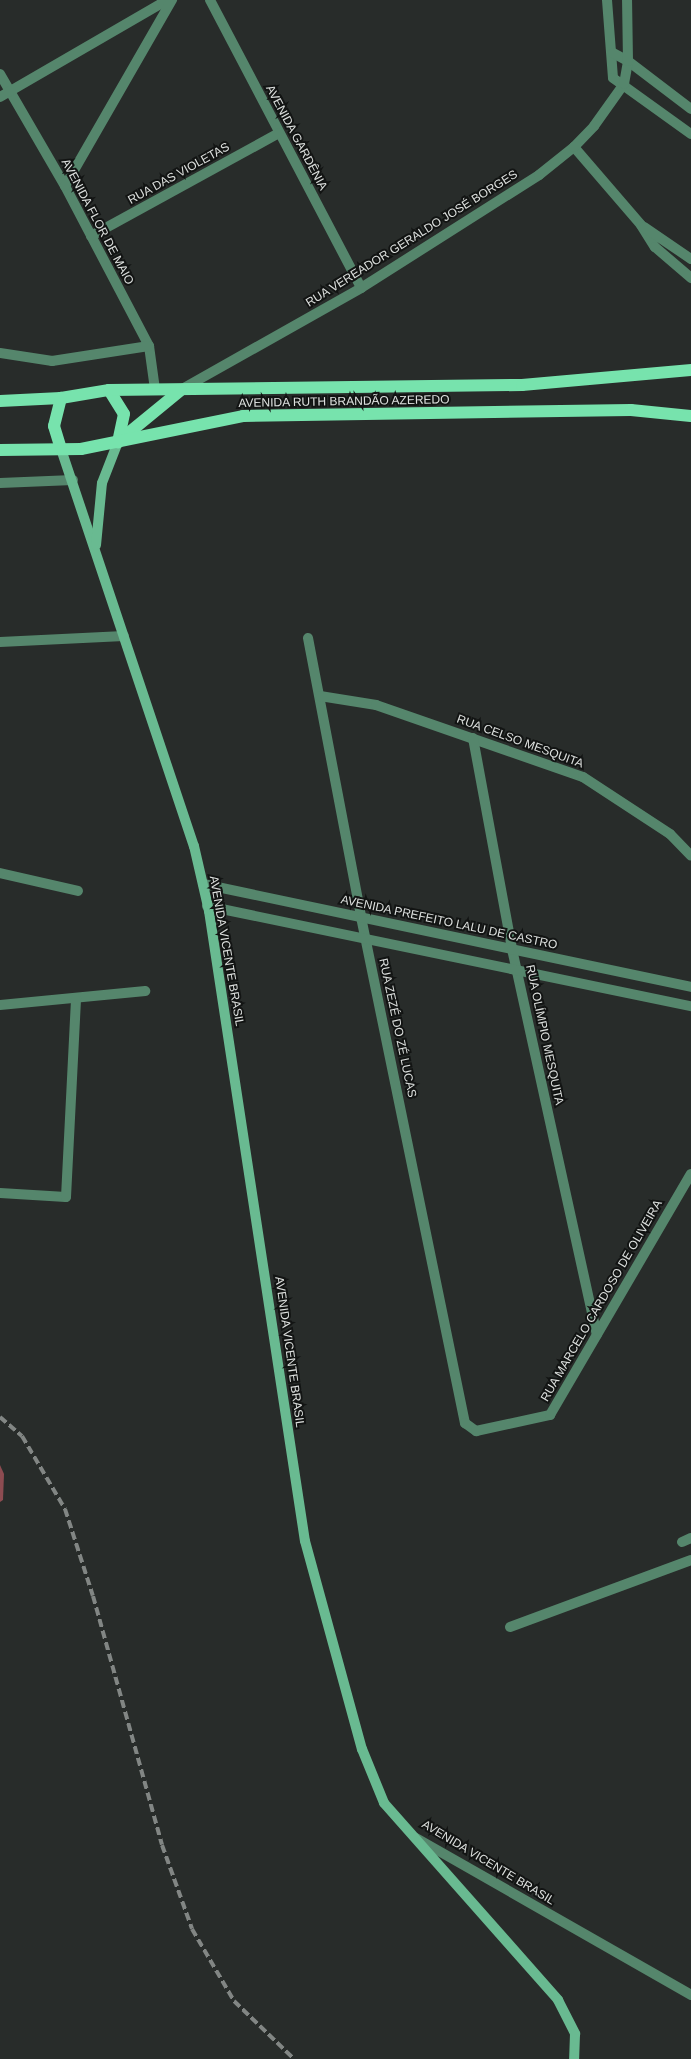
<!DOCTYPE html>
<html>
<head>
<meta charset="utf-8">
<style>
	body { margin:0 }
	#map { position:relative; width:691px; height:2059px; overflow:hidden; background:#282c2a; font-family:Arial,sans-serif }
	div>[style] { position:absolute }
	.forest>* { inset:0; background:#8d4c51 }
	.street>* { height:10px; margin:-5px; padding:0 5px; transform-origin:5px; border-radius:5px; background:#55866c }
	.secondary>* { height:10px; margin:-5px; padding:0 5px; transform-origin:5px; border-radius:5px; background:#69ba91 }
	.primary>* { height:12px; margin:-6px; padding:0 6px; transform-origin:6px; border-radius:6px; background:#77e3ad }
	.rail>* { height:4px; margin-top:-2px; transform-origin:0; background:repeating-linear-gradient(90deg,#828684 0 8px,transparent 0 12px) }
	span { translate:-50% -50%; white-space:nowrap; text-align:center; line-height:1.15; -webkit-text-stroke:4px #121413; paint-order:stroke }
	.street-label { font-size:12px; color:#dde0de }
</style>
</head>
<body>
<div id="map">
	<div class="forest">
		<div style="clip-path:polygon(0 1465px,4px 1474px,3px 1500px,0 1502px)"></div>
	</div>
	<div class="street">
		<div style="left:210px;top:0;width:325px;rotate:62.3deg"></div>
		<div style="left:607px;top:0;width:78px;rotate:85.6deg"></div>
		<div style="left:613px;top:78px;width:96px;rotate:35.7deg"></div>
		<div style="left:613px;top:53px;width:17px;rotate:28deg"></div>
		<div style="left:628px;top:61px;width:79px;rotate:37.3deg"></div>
		<div style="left:0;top:74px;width:129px;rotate:59.9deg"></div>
		<div style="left:65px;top:186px;width:181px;rotate:62.3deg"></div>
		<div style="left:149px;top:346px;width:43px;rotate:82.1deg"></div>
		<div style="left:0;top:97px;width:193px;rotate:-30.1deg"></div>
		<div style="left:574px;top:147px;width:103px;rotate:49.3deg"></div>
		<div style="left:641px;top:225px;width:26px;rotate:58deg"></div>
		<div style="left:655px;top:247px;width:48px;rotate:40.7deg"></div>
		<div style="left:65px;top:186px;width:215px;rotate:-60.1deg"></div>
		<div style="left:644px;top:227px;width:57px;rotate:34.2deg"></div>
		<div style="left:91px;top:236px;width:214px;rotate:-28.7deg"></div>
		<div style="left:0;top:353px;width:53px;rotate:8.7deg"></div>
		<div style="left:52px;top:361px;width:98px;rotate:-8.8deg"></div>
		<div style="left:182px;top:389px;width:206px;rotate:-29.4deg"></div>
		<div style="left:361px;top:288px;width:211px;rotate:-32.4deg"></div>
		<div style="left:539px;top:175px;width:45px;rotate:-38.7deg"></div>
		<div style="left:574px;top:147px;width:29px;rotate:-46deg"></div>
		<div style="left:594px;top:126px;width:52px;rotate:-54.5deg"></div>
		<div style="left:624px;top:84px;width:23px;rotate:-80deg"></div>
		<div style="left:628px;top:61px;width:61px;rotate:-90.9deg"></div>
		<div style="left:0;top:483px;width:73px;rotate:-2.4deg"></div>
		<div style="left:308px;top:638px;width:284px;rotate:79.2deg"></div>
		<div style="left:361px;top:917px;width:517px;rotate:78.39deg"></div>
		<div style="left:465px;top:1423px;width:14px;rotate:36deg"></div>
		<div style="left:476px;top:1431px;width:76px;rotate:-12.2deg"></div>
		<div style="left:550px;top:1415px;width:279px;rotate:-59.7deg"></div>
		<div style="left:0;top:642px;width:124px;rotate:-2.8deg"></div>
		<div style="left:320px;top:696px;width:57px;rotate:9.1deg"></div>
		<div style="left:376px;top:705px;width:219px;rotate:19.2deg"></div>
		<div style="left:583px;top:777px;width:104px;rotate:33.2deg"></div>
		<div style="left:670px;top:834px;width:30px;rotate:46deg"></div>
		<div style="left:473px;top:738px;width:215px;rotate:79.5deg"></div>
		<div style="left:512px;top:949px;width:395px;rotate:77.6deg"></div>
		<div style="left:0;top:873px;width:80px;rotate:13deg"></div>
		<div style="left:203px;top:884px;width:499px;rotate:11.9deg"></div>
		<div style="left:207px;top:906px;width:494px;rotate:11.7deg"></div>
		<div style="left:0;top:1005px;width:146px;rotate:-5.5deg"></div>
		<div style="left:0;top:1193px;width:66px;rotate:3.5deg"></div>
		<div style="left:66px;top:1197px;width:199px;rotate:-87.1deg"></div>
		<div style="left:682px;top:1542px;width:10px;rotate:-24deg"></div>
		<div style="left:510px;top:1627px;width:193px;rotate:-20.3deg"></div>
		<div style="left:416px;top:1838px;width:317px;rotate:29.7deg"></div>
	</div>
	<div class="secondary">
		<div style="left:61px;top:449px;width:419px;rotate:71.5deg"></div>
		<div style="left:194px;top:846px;width:67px;rotate:77deg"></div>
		<div style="left:209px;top:911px;width:637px;rotate:81.34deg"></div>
		<div style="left:305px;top:1541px;width:216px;rotate:74.7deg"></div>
		<div style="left:362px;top:1749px;width:58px;rotate:67.8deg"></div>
		<div style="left:384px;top:1803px;width:263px;rotate:48.5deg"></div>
		<div style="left:558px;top:2000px;width:38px;rotate:63deg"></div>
		<div style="left:575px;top:2034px;width:25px;rotate:92deg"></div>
		<div style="left:96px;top:545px;width:62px;rotate:-84.5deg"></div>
		<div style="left:102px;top:483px;width:44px;rotate:-68.7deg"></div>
	</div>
	<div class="primary">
		<div style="left:109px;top:390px;width:28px;rotate:58deg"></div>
		<div style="left:124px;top:414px;width:29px;rotate:102deg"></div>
		<div style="left:0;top:401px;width:61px;rotate:-2.8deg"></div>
		<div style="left:61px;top:398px;width:49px;rotate:-9.5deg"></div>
		<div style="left:109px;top:390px;width:413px;rotate:-0.7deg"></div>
		<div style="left:522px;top:385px;width:170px;rotate:-5.1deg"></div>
		<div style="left:120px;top:440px;width:79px;rotate:-39.3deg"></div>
		<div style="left:61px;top:449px;width:24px;rotate:-107deg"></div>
		<div style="left:54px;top:426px;width:29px;rotate:-76deg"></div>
		<div style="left:0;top:450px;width:81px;rotate:-0.7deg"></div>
		<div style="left:81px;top:449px;width:165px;rotate:-11.5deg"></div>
		<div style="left:243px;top:416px;width:388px;rotate:-0.9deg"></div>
		<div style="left:631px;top:410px;width:60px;rotate:5.7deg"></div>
	</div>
	<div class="rail">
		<div style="left:0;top:1417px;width:29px;rotate:41deg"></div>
		<div style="left:22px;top:1436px;width:85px;rotate:59.5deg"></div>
		<div style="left:65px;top:1509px;width:91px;rotate:72.2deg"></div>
		<div style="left:93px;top:1596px;width:258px;rotate:74.5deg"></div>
		<div style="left:162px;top:1845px;width:89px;rotate:70.3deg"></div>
		<div style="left:192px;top:1929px;width:83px;rotate:59.7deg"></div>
		<div style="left:234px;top:2001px;width:83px;rotate:44deg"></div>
	</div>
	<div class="street-label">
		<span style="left:296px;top:138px;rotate:62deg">AVENIDA GARDÊNIA</span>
		<span style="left:179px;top:174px;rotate:-29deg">RUA DAS VIOLETAS</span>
		<span style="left:97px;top:222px;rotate:62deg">AVENIDA FLOR DE MAIO</span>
		<span style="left:412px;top:239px;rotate:-32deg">RUA VEREADOR GERALDO JOSÉ BORGES</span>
		<span style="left:344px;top:402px;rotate:-1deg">AVENIDA RUTH BRANDÃO AZEREDO</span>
		<span style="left:520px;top:742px;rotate:20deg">RUA CELSO MESQUITA</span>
		<span style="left:449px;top:923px;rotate:12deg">AVENIDA PREFEITO LALU DE CASTRO</span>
		<span style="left:226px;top:951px;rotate:80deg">AVENIDA VICENTE BRASIL</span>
		<span style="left:397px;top:1028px;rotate:78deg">RUA ZEZÉ DO ZÉ LUCAS</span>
		<span style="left:544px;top:1035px;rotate:78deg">RUA OLÍMPIO MESQUITA</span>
		<span style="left:602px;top:1301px;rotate:-60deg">RUA MARCELO CARDOSO DE OLIVEIRA</span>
		<span style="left:289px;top:1352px;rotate:82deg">AVENIDA VICENTE BRASIL</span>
		<span style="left:488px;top:1863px;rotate:31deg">AVENIDA VICENTE BRASIL</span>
	</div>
</div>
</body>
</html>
